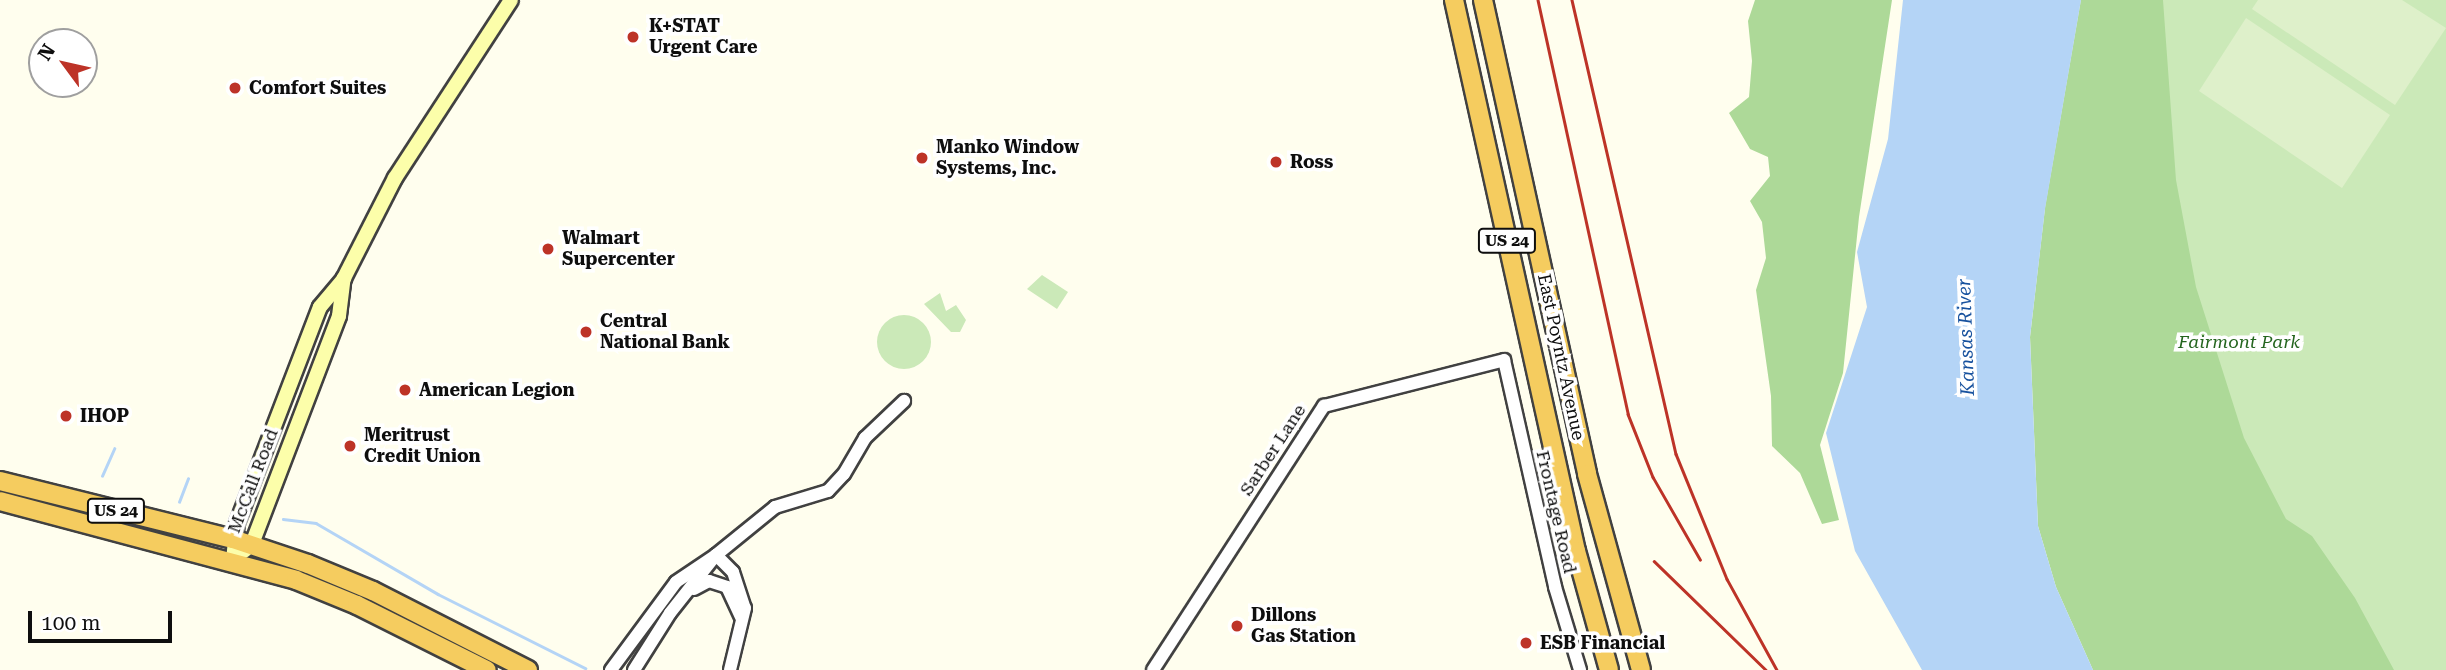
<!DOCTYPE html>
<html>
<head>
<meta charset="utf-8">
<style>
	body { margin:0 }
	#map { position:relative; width:2446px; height:670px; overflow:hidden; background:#fffeee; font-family:"Roboto Serif",serif }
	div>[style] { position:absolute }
	.green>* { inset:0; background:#cbe9b8 }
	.round { border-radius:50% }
	.forest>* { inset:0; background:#add998 }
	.pitch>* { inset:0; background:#def0ca }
	.water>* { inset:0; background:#b4d4f6 }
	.stream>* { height:2.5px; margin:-1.25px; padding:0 1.25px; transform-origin:1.25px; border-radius:1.25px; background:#b4d4f6 }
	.roads { filter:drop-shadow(2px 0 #414141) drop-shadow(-2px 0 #414141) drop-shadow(0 2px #414141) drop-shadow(0 -2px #414141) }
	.tertiary>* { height:12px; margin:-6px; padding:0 6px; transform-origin:6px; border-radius:6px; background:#fff }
	.secondary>* { height:14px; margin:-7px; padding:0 7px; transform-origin:7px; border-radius:7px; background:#fcfeaa }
	.trunk>* { height:18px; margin:-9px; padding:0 9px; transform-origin:9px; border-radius:9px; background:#f5cc5f }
	.rail>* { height:2.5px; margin:-1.25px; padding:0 1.25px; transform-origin:1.25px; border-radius:1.25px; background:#bd3327 }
	.dots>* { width:19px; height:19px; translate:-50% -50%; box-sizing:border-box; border:4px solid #fff; border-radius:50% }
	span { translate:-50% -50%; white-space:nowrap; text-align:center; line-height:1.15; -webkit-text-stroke:7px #fff; paint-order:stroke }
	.shield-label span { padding:2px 5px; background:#fff; border:2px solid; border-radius:5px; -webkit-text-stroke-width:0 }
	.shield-label { font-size:16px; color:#0e0e0e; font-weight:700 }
	.poi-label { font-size:18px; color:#0e0e0e; font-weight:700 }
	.left { translate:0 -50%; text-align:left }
	.park-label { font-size:18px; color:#24651e; font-style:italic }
	.street-label { font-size:18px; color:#0e0e0e }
	.water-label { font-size:19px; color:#18529e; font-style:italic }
	.north { position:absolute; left:28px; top:28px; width:70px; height:70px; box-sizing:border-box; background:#fff; border:2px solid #9f9f9f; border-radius:50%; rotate:303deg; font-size:19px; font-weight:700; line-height:28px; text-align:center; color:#0e0e0e }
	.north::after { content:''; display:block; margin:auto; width:24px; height:32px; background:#bd3327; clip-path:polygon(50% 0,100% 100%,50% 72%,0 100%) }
	.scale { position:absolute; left:28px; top:611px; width:144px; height:32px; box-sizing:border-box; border:4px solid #0e0e0e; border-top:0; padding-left:9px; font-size:21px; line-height:24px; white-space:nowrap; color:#0e0e0e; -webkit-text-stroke:5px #fff; paint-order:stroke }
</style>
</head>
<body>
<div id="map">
	<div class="green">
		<div style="clip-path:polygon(2081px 0,2446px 0,2446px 670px,2093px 670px,2045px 208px)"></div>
		<div style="clip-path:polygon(1042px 275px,1068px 292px,1057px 309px,1027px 289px)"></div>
		<div style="clip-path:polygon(940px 293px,946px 311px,956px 305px,966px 320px,960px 332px,951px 332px,924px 304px)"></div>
		<div class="round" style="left:877px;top:315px;width:54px;height:54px"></div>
	</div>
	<div class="forest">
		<div style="clip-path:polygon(1755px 0,1892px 0,1859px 217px,1843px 373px,1820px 445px,1839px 520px,1822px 524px,1800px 473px,1772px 446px,1771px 396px,1756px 290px,1766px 258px,1762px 222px,1750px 201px,1770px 176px,1768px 157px,1750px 149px,1729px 113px,1749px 97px,1752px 61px,1748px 21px)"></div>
		<div style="clip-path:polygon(2081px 0,2163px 0,2176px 180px,2196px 287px,2244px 438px,2286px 519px,2312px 536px,2355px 598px,2394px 670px,2093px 670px,2056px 587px,2038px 526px,2030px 337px,2045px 208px)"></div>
	</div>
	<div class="pitch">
		<div style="clip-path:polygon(2258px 0,2402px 0,2446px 28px,2395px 105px,2252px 9px)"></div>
		<div style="clip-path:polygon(2246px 18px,2390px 115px,2342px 188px,2199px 91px)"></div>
	</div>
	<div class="water">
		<div style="clip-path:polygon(1903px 0,2081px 0,2045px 209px,2030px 337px,2038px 526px,2056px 587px,2093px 670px,1922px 670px,1855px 551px,1826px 433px,1867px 307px,1857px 252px,1888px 139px)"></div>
	</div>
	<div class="stream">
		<div style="left:102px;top:476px;width:30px;rotate:-66deg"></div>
		<div style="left:179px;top:502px;width:25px;rotate:-69deg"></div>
		<div style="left:283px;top:519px;width:33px;rotate:7deg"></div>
		<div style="left:316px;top:523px;width:141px;rotate:30.2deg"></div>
		<div style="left:438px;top:594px;width:165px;rotate:26.7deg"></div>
	</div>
	<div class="roads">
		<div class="tertiary">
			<div style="left:716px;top:555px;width:24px;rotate:45deg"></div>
			<div style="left:733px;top:572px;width:38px;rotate:72deg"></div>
			<div style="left:745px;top:608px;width:64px;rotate:103.6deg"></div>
			<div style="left:694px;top:589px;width:17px;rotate:-28deg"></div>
			<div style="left:709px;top:581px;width:19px;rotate:18deg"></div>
			<div style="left:727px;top:587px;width:33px;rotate:65deg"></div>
			<div style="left:611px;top:670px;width:109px;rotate:-53.5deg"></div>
			<div style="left:676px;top:582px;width:48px;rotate:-34deg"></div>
			<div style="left:634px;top:670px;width:67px;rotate:-57.7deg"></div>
			<div style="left:670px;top:613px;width:74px;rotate:-51.6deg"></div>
			<div style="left:716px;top:555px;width:76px;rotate:-39.1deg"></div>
			<div style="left:775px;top:507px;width:55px;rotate:-16.8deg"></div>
			<div style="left:828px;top:491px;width:23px;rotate:-47deg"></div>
			<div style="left:844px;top:474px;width:42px;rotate:-59.7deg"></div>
			<div style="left:865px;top:438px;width:54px;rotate:-43.5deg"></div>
			<div style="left:1153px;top:670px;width:315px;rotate:-57.1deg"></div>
			<div style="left:1324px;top:406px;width:186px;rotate:-14.3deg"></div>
			<div style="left:1504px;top:360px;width:233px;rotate:77.3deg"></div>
			<div style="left:1555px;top:587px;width:87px;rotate:73.2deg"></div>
		</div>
		<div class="secondary">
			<div style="left:244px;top:551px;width:11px;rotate:-41deg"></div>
			<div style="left:252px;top:544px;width:244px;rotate:-69.1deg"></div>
			<div style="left:339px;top:316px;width:38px;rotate:-83deg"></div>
			<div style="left:233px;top:560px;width:37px;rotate:-84deg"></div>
			<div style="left:237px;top:523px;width:231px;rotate:-69deg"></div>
			<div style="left:320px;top:307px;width:38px;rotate:-50deg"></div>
			<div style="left:344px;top:278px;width:112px;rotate:-63deg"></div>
			<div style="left:395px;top:178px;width:212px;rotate:-56.9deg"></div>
		</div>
		<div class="trunk">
			<div style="left:1454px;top:0;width:564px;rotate:77.52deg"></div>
			<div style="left:1576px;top:551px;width:123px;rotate:74.5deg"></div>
			<div style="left:1483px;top:0;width:485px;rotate:77.6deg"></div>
			<div style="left:1587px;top:474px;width:203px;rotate:74.6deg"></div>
			<div style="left:0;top:481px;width:240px;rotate:14deg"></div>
			<div style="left:233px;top:539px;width:79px;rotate:18.4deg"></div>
			<div style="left:308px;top:564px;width:70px;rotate:22.6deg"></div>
			<div style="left:373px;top:591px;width:174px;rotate:27deg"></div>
			<div style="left:0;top:501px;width:306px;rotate:14.9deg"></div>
			<div style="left:296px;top:580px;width:66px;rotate:22.3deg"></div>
			<div style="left:357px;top:605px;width:145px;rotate:26.6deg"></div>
		</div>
	</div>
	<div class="rail">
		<div style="left:1538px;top:0;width:424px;rotate:77.7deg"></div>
		<div style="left:1628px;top:414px;width:68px;rotate:68.4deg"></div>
		<div style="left:1653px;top:477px;width:95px;rotate:60.2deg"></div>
		<div style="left:1572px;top:0;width:466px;rotate:77.1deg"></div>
		<div style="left:1676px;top:454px;width:135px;rotate:67.8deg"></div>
		<div style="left:1727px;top:579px;width:104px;rotate:61.2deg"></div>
		<div style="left:1654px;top:561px;width:156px;rotate:44.2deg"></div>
	</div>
	<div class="dots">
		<div style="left:633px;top:37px;background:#bd3327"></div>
		<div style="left:235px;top:88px;background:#bd3327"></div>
		<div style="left:922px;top:158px;background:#bd3327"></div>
		<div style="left:1276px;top:162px;background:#bd3327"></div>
		<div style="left:548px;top:249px;background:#bd3327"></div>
		<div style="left:586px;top:332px;background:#bd3327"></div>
		<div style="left:405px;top:390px;background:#bd3327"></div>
		<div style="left:66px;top:416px;background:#bd3327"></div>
		<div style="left:350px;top:446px;background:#bd3327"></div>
		<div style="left:1237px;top:626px;background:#bd3327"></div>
		<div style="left:1526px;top:643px;background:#bd3327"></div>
	</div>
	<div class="shield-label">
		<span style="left:1507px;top:241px">US 24</span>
		<span style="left:116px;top:511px">US 24</span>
	</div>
	<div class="poi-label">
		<span class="left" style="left:649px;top:37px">K+STAT<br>Urgent Care</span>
		<span class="left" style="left:249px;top:88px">Comfort Suites</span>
		<span class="left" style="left:936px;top:158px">Manko Window<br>Systems, Inc.</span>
		<span class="left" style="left:1290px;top:162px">Ross</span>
		<span class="left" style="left:562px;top:249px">Walmart<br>Supercenter</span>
		<span class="left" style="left:600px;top:332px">Central<br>National Bank</span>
		<span class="left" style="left:419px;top:390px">American Legion</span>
		<span class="left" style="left:80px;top:416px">IHOP</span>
		<span class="left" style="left:364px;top:446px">Meritrust<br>Credit Union</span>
		<span class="left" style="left:1251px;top:626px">Dillons<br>Gas Station</span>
		<span class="left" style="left:1540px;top:643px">ESB Financial</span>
	</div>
	<div class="park-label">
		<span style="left:2239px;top:342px">Fairmont Park</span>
	</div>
	<div class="street-label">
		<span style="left:1561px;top:357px;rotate:78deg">East Poyntz Avenue</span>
		<span style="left:1273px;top:450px;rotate:-57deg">Sarber Lane</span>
		<span style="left:253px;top:481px;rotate:-69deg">McCall Road</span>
		<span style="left:1556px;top:512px;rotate:77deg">Frontage Road</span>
	</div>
	<div class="water-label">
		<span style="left:1966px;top:337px;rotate:-92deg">Kansas River</span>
	</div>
	<div class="north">N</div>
	<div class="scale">100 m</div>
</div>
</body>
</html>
